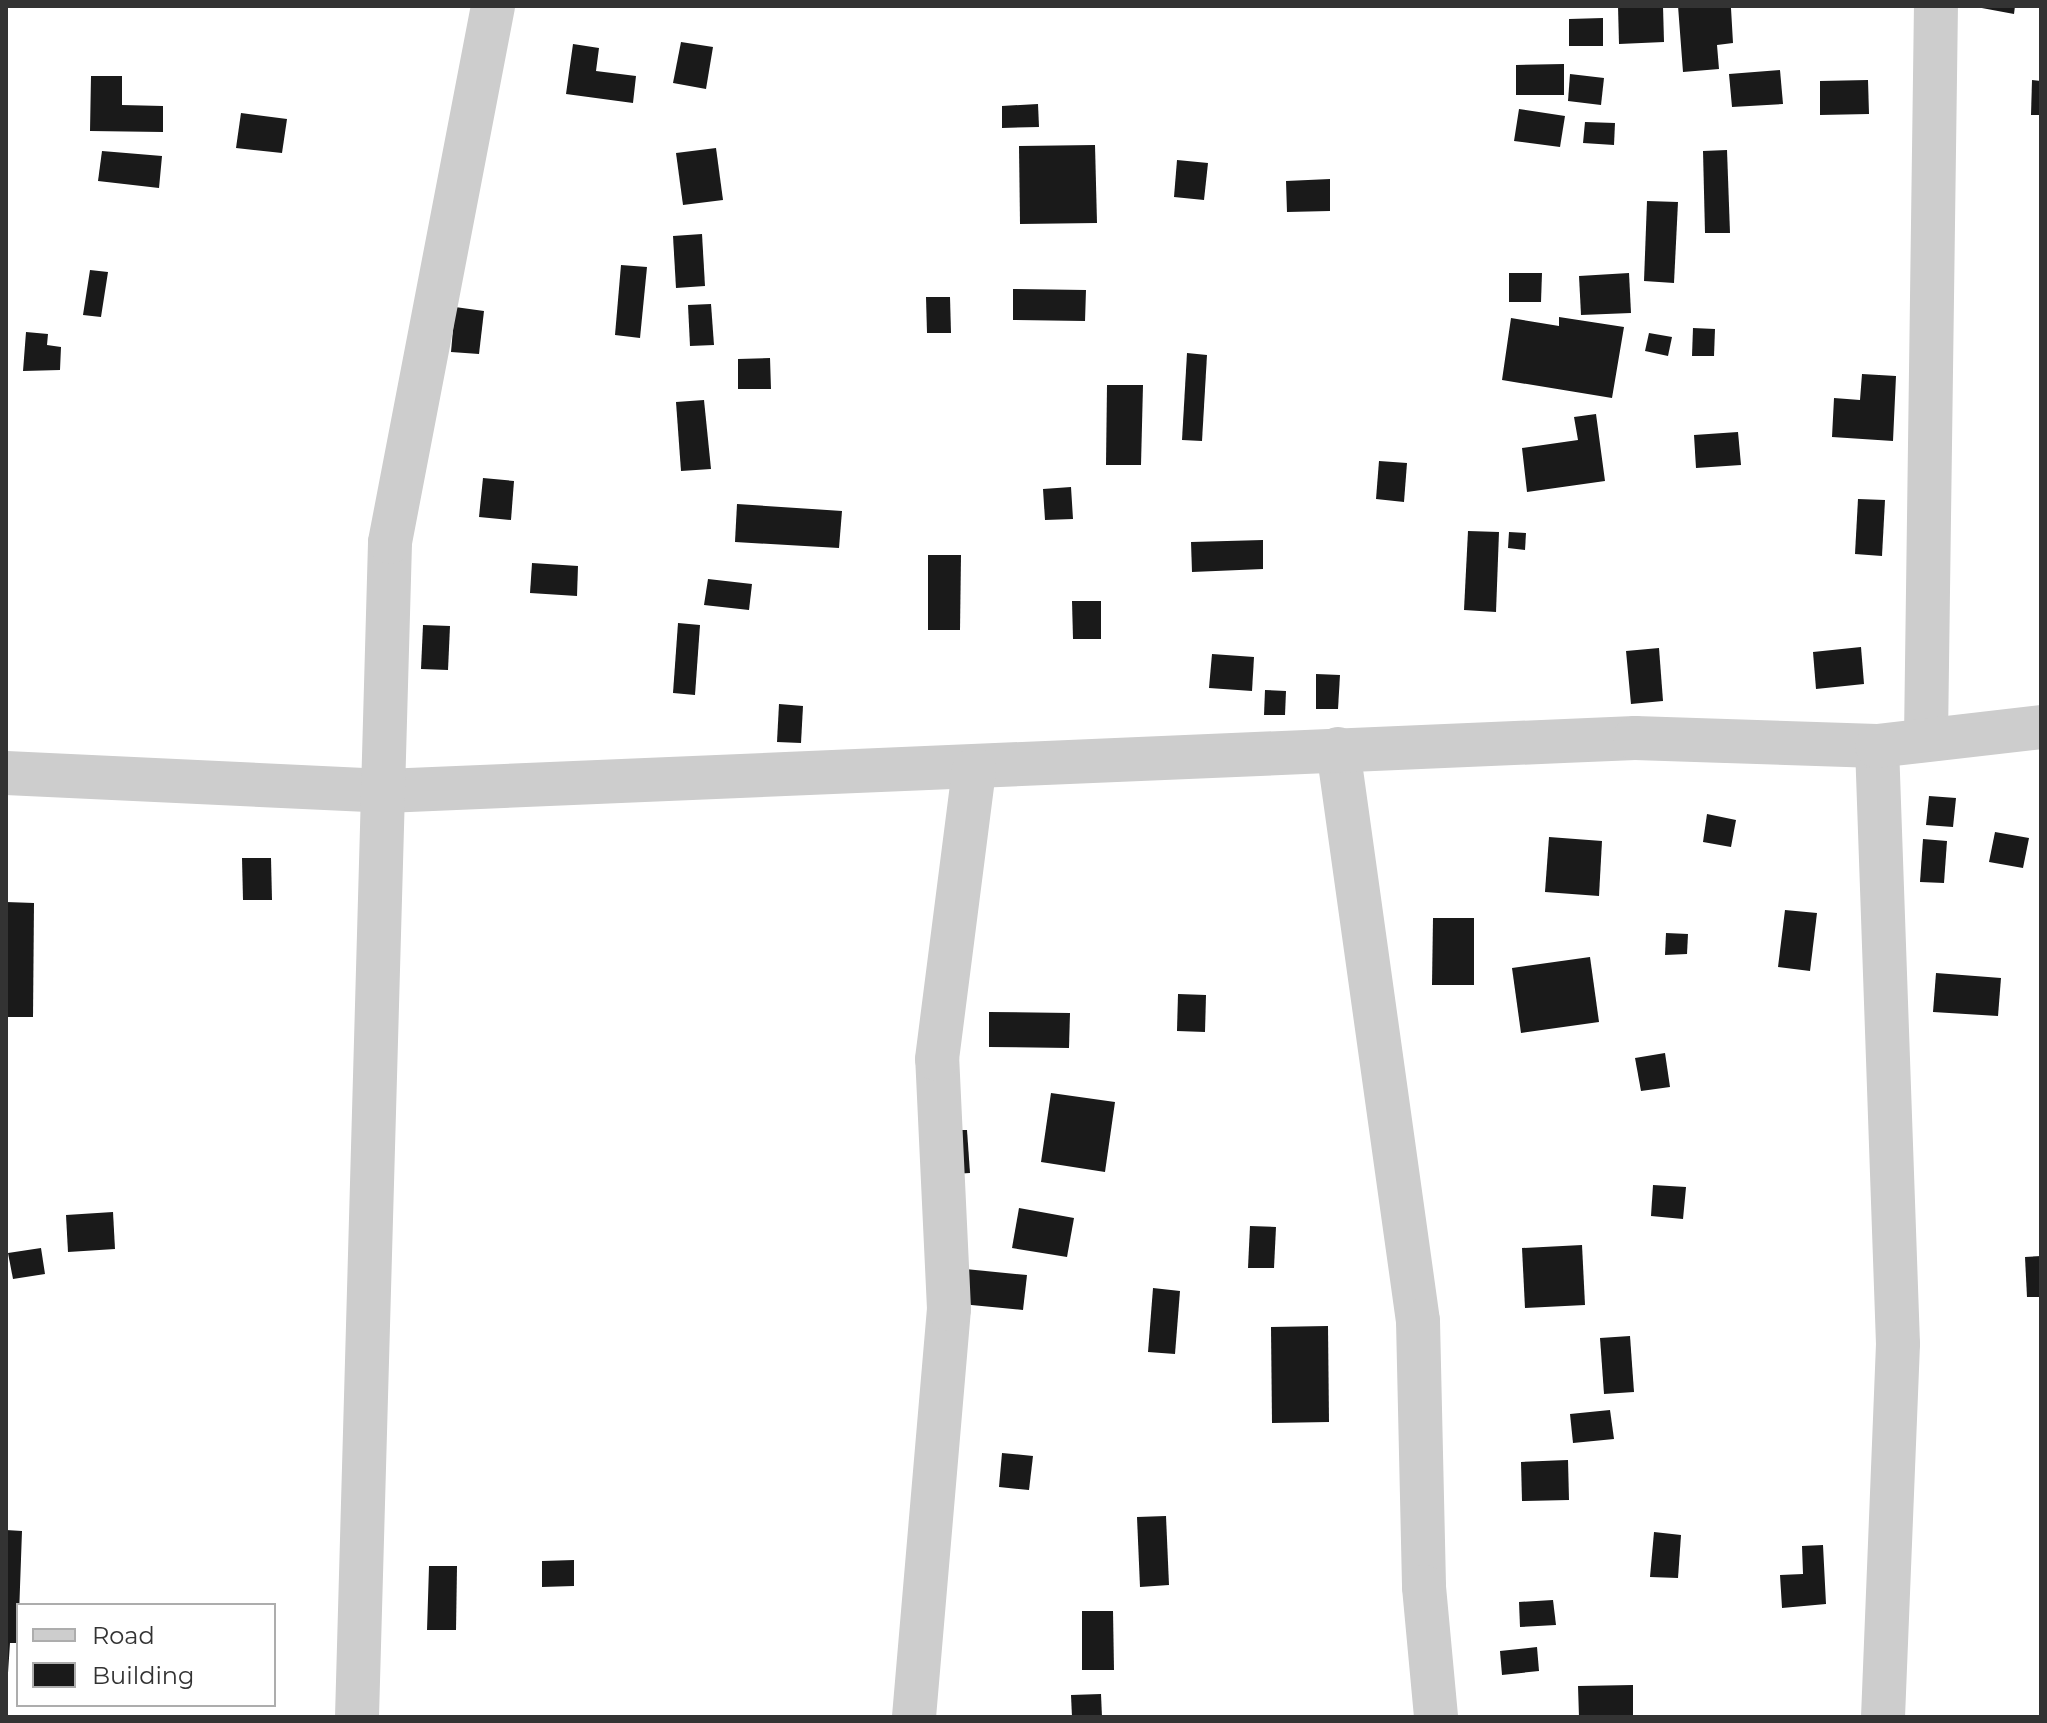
<!DOCTYPE html>
<html>
<head>
<meta charset="utf-8">
<style>
	body { margin:0 }
	#map { position:relative; width:2047px; height:1723px; overflow:hidden; background:#fff; font-family:Montserrat,sans-serif }
	div>[style] { position:absolute }
	.building>* { inset:0; background:#1a1a1a }
	.minor>* { height:44px; margin:-22px; padding:0 22px; transform-origin:22px; border-radius:22px; background:#cdcdcd }
	span { translate:-50% -50%; white-space:nowrap; text-align:center; line-height:1.15; -webkit-text-stroke:8px #fff; paint-order:stroke }
	.frame { position:absolute; inset:0; border:8px solid #333; pointer-events:none }
	.legend { position:absolute; left:16px; top:1603px; width:260px; height:104px; box-sizing:border-box; background:#fff; border:2px solid #adadad; margin:0; padding:10px 14px; list-style:none; font-size:24px; color:#333 }
	.legend li { display:flex; align-items:center; gap:16px; height:40px }
	.legend b { width:40px; border:2px solid #adadad }
</style>
</head>
<body>
<div id="map">
	<div class="building">
		<div style="clip-path:polygon(1618px 6px,1663px 6px,1664px 42px,1619px 44px)"></div>
		<div style="clip-path:polygon(1678px 6px,1731px 8px,1733px 43px,1717px 45px,1719px 69px,1683px 72px)"></div>
		<div style="clip-path:polygon(1971px 6px,2015px 6px,2014px 14px)"></div>
		<div style="clip-path:polygon(1603px 18px,1603px 46px,1569px 46px,1569px 19px)"></div>
		<div style="clip-path:polygon(681px 42px,713px 47px,706px 89px,673px 83px)"></div>
		<div style="clip-path:polygon(573px 44px,599px 48px,596px 71px,636px 76px,633px 103px,566px 94px)"></div>
		<div style="clip-path:polygon(1564px 64px,1564px 95px,1516px 95px,1516px 65px)"></div>
		<div style="clip-path:polygon(1780px 70px,1783px 104px,1732px 107px,1729px 74px)"></div>
		<div style="clip-path:polygon(1570px 74px,1604px 78px,1601px 105px,1568px 101px)"></div>
		<div style="clip-path:polygon(91px 76px,122px 76px,122px 105px,163px 106px,163px 132px,90px 131px)"></div>
		<div style="clip-path:polygon(1868px 80px,1869px 114px,1820px 115px,1820px 81px)"></div>
		<div style="clip-path:polygon(2032px 80px,2041px 81px,2041px 115px,2031px 115px)"></div>
		<div style="clip-path:polygon(1038px 104px,1039px 127px,1002px 128px,1002px 106px)"></div>
		<div style="clip-path:polygon(1519px 109px,1565px 116px,1560px 147px,1514px 141px)"></div>
		<div style="clip-path:polygon(241px 113px,287px 119px,282px 153px,236px 148px)"></div>
		<div style="clip-path:polygon(1585px 122px,1615px 123px,1614px 145px,1583px 143px)"></div>
		<div style="clip-path:polygon(1095px 145px,1097px 223px,1020px 224px,1019px 146px)"></div>
		<div style="clip-path:polygon(716px 148px,723px 200px,683px 205px,676px 153px)"></div>
		<div style="clip-path:polygon(1727px 150px,1730px 233px,1705px 233px,1703px 151px)"></div>
		<div style="clip-path:polygon(102px 151px,162px 156px,159px 188px,98px 181px)"></div>
		<div style="clip-path:polygon(1177px 160px,1208px 163px,1204px 200px,1174px 197px)"></div>
		<div style="clip-path:polygon(1330px 179px,1330px 211px,1287px 212px,1286px 181px)"></div>
		<div style="clip-path:polygon(1647px 201px,1678px 202px,1674px 283px,1644px 281px)"></div>
		<div style="clip-path:polygon(702px 234px,705px 286px,676px 288px,673px 236px)"></div>
		<div style="clip-path:polygon(621px 265px,647px 267px,640px 338px,615px 335px)"></div>
		<div style="clip-path:polygon(90px 270px,108px 272px,101px 317px,83px 315px)"></div>
		<div style="clip-path:polygon(1509px 273px,1542px 273px,1541px 302px,1509px 302px)"></div>
		<div style="clip-path:polygon(1629px 273px,1631px 313px,1581px 315px,1579px 276px)"></div>
		<div style="clip-path:polygon(1013px 289px,1086px 290px,1085px 321px,1013px 320px)"></div>
		<div style="clip-path:polygon(926px 297px,950px 297px,951px 333px,927px 333px)"></div>
		<div style="clip-path:polygon(711px 304px,714px 345px,690px 346px,688px 305px)"></div>
		<div style="clip-path:polygon(455px 307px,484px 311px,479px 354px,451px 352px)"></div>
		<div style="clip-path:polygon(1559px 317px,1624px 327px,1612px 398px,1502px 380px,1511px 318px,1559px 326px)"></div>
		<div style="clip-path:polygon(1693px 328px,1715px 329px,1714px 356px,1692px 356px)"></div>
		<div style="clip-path:polygon(26px 332px,48px 334px,47px 345px,61px 347px,60px 370px,23px 371px)"></div>
		<div style="clip-path:polygon(1649px 333px,1672px 337px,1668px 356px,1645px 351px)"></div>
		<div style="clip-path:polygon(1187px 353px,1207px 355px,1202px 441px,1182px 440px)"></div>
		<div style="clip-path:polygon(770px 358px,771px 389px,738px 389px,738px 359px)"></div>
		<div style="clip-path:polygon(1862px 374px,1896px 376px,1893px 441px,1832px 437px,1834px 398px,1860px 400px)"></div>
		<div style="clip-path:polygon(1107px 385px,1143px 385px,1141px 465px,1106px 465px)"></div>
		<div style="clip-path:polygon(704px 400px,711px 469px,681px 471px,676px 402px)"></div>
		<div style="clip-path:polygon(1596px 414px,1605px 481px,1527px 492px,1522px 448px,1578px 440px,1574px 417px)"></div>
		<div style="clip-path:polygon(1738px 432px,1741px 465px,1696px 468px,1694px 435px)"></div>
		<div style="clip-path:polygon(1379px 461px,1407px 463px,1404px 502px,1376px 499px)"></div>
		<div style="clip-path:polygon(483px 478px,514px 481px,511px 520px,479px 517px)"></div>
		<div style="clip-path:polygon(1071px 487px,1073px 519px,1045px 520px,1043px 489px)"></div>
		<div style="clip-path:polygon(1858px 499px,1885px 500px,1882px 556px,1855px 554px)"></div>
		<div style="clip-path:polygon(737px 504px,842px 511px,839px 548px,735px 542px)"></div>
		<div style="clip-path:polygon(1468px 531px,1499px 532px,1496px 612px,1464px 610px)"></div>
		<div style="clip-path:polygon(1509px 532px,1526px 533px,1525px 550px,1508px 548px)"></div>
		<div style="clip-path:polygon(1263px 540px,1263px 569px,1192px 572px,1191px 542px)"></div>
		<div style="clip-path:polygon(928px 555px,961px 555px,960px 630px,928px 630px)"></div>
		<div style="clip-path:polygon(532px 563px,578px 566px,577px 596px,530px 593px)"></div>
		<div style="clip-path:polygon(708px 579px,752px 584px,749px 610px,704px 605px)"></div>
		<div style="clip-path:polygon(1072px 601px,1101px 601px,1101px 639px,1073px 639px)"></div>
		<div style="clip-path:polygon(678px 623px,700px 625px,695px 695px,673px 693px)"></div>
		<div style="clip-path:polygon(423px 625px,450px 626px,448px 670px,421px 669px)"></div>
		<div style="clip-path:polygon(1861px 647px,1864px 684px,1816px 689px,1813px 652px)"></div>
		<div style="clip-path:polygon(1659px 648px,1663px 701px,1631px 704px,1626px 651px)"></div>
		<div style="clip-path:polygon(1212px 654px,1254px 657px,1252px 691px,1209px 688px)"></div>
		<div style="clip-path:polygon(1316px 674px,1340px 675px,1338px 709px,1316px 709px)"></div>
		<div style="clip-path:polygon(1265px 690px,1286px 691px,1285px 715px,1264px 715px)"></div>
		<div style="clip-path:polygon(779px 704px,803px 706px,801px 743px,777px 742px)"></div>
		<div style="clip-path:polygon(1929px 796px,1956px 798px,1953px 827px,1926px 825px)"></div>
		<div style="clip-path:polygon(1707px 814px,1736px 820px,1731px 847px,1703px 842px)"></div>
		<div style="clip-path:polygon(1995px 832px,2029px 838px,2023px 868px,1989px 862px)"></div>
		<div style="clip-path:polygon(1549px 837px,1602px 841px,1599px 896px,1545px 892px)"></div>
		<div style="clip-path:polygon(1923px 839px,1947px 841px,1944px 883px,1920px 882px)"></div>
		<div style="clip-path:polygon(242px 858px,271px 858px,272px 900px,243px 900px)"></div>
		<div style="clip-path:polygon(6px 902px,34px 903px,33px 1017px,6px 1017px)"></div>
		<div style="clip-path:polygon(1785px 910px,1817px 913px,1810px 971px,1778px 967px)"></div>
		<div style="clip-path:polygon(1433px 918px,1474px 918px,1474px 985px,1432px 985px)"></div>
		<div style="clip-path:polygon(1666px 933px,1688px 934px,1687px 954px,1665px 955px)"></div>
		<div style="clip-path:polygon(1590px 957px,1599px 1022px,1521px 1033px,1512px 968px)"></div>
		<div style="clip-path:polygon(1936px 973px,2001px 978px,1998px 1016px,1933px 1012px)"></div>
		<div style="clip-path:polygon(1178px 994px,1206px 995px,1205px 1032px,1177px 1031px)"></div>
		<div style="clip-path:polygon(989px 1012px,1070px 1013px,1069px 1048px,989px 1047px)"></div>
		<div style="clip-path:polygon(1665px 1053px,1670px 1087px,1641px 1091px,1635px 1058px)"></div>
		<div style="clip-path:polygon(1051px 1093px,1115px 1102px,1105px 1172px,1041px 1162px)"></div>
		<div style="clip-path:polygon(948px 1130px,967px 1130px,970px 1173px,952px 1174px)"></div>
		<div style="clip-path:polygon(1653px 1185px,1686px 1187px,1683px 1219px,1651px 1216px)"></div>
		<div style="clip-path:polygon(1019px 1208px,1074px 1218px,1067px 1257px,1012px 1248px)"></div>
		<div style="clip-path:polygon(113px 1212px,115px 1249px,68px 1252px,66px 1215px)"></div>
		<div style="clip-path:polygon(1250px 1226px,1276px 1227px,1274px 1268px,1248px 1268px)"></div>
		<div style="clip-path:polygon(1582px 1245px,1585px 1305px,1525px 1308px,1522px 1248px)"></div>
		<div style="clip-path:polygon(41px 1248px,45px 1274px,13px 1279px,8px 1253px)"></div>
		<div style="clip-path:polygon(2041px 1256px,2041px 1297px,2027px 1297px,2025px 1257px)"></div>
		<div style="clip-path:polygon(965px 1269px,1027px 1275px,1023px 1310px,961px 1304px)"></div>
		<div style="clip-path:polygon(1153px 1288px,1180px 1291px,1175px 1354px,1148px 1352px)"></div>
		<div style="clip-path:polygon(1328px 1326px,1329px 1422px,1272px 1423px,1271px 1327px)"></div>
		<div style="clip-path:polygon(1630px 1336px,1634px 1392px,1604px 1394px,1600px 1338px)"></div>
		<div style="clip-path:polygon(1610px 1410px,1614px 1439px,1573px 1443px,1570px 1414px)"></div>
		<div style="clip-path:polygon(1002px 1453px,1033px 1456px,1029px 1490px,999px 1487px)"></div>
		<div style="clip-path:polygon(1568px 1460px,1569px 1500px,1522px 1501px,1521px 1462px)"></div>
		<div style="clip-path:polygon(1166px 1516px,1169px 1585px,1140px 1587px,1137px 1517px)"></div>
		<div style="clip-path:polygon(6px 1530px,22px 1531px,18px 1643px,10px 1643px,8px 1673px)"></div>
		<div style="clip-path:polygon(1654px 1532px,1681px 1535px,1678px 1578px,1650px 1577px)"></div>
		<div style="clip-path:polygon(1823px 1545px,1826px 1604px,1782px 1608px,1780px 1575px,1803px 1574px,1802px 1546px)"></div>
		<div style="clip-path:polygon(574px 1560px,574px 1586px,542px 1587px,542px 1561px)"></div>
		<div style="clip-path:polygon(429px 1566px,457px 1566px,456px 1630px,427px 1630px)"></div>
		<div style="clip-path:polygon(1553px 1600px,1556px 1625px,1520px 1627px,1519px 1602px)"></div>
		<div style="clip-path:polygon(1082px 1611px,1113px 1611px,1114px 1670px,1082px 1670px)"></div>
		<div style="clip-path:polygon(1537px 1647px,1539px 1671px,1502px 1675px,1500px 1651px)"></div>
		<div style="clip-path:polygon(1633px 1685px,1633px 1717px,1579px 1717px,1578px 1686px)"></div>
		<div style="clip-path:polygon(1101px 1694px,1102px 1717px,1072px 1717px,1071px 1695px)"></div>
	</div>
	<div class="minor">
		<div style="left:1926px;top:738px;width:732px;rotate:-89.22deg"></div>
		<div style="left:1877px;top:746px;width:598px;rotate:87.99deg"></div>
		<div style="left:1898px;top:1344px;width:373px;rotate:92.3deg"></div>
		<div style="left:1338px;top:749px;width:578px;rotate:82.04deg"></div>
		<div style="left:1418px;top:1321px;width:266px;rotate:88.7deg"></div>
		<div style="left:1424px;top:1587px;width:131px;rotate:84.7deg"></div>
		<div style="left:6px;top:773px;width:379px;rotate:2.7deg"></div>
		<div style="left:385px;top:791px;width:1251px;rotate:-2.43deg"></div>
		<div style="left:1635px;top:738px;width:242px;rotate:1.9deg"></div>
		<div style="left:1877px;top:746px;width:165px;rotate:-6.6deg"></div>
		<div style="left:357px;top:1717px;width:1175px;rotate:-88.39deg"></div>
		<div style="left:390px;top:542px;width:546px;rotate:-79.12deg"></div>
		<div style="left:914px;top:1717px;width:409px;rotate:-85.1deg"></div>
		<div style="left:949px;top:1309px;width:250px;rotate:-92.7deg"></div>
		<div style="left:937px;top:1059px;width:292px;rotate:-82.7deg"></div>
	</div>
	<div class="frame"></div>
	<ul class="legend">
	<li><b style="height:10px;background:#cdcdcd"></b>Road</li>
	<li><b style="height:22px;background:#1a1a1a"></b>Building</li>
	</ul>
</div>
</body>
</html>
